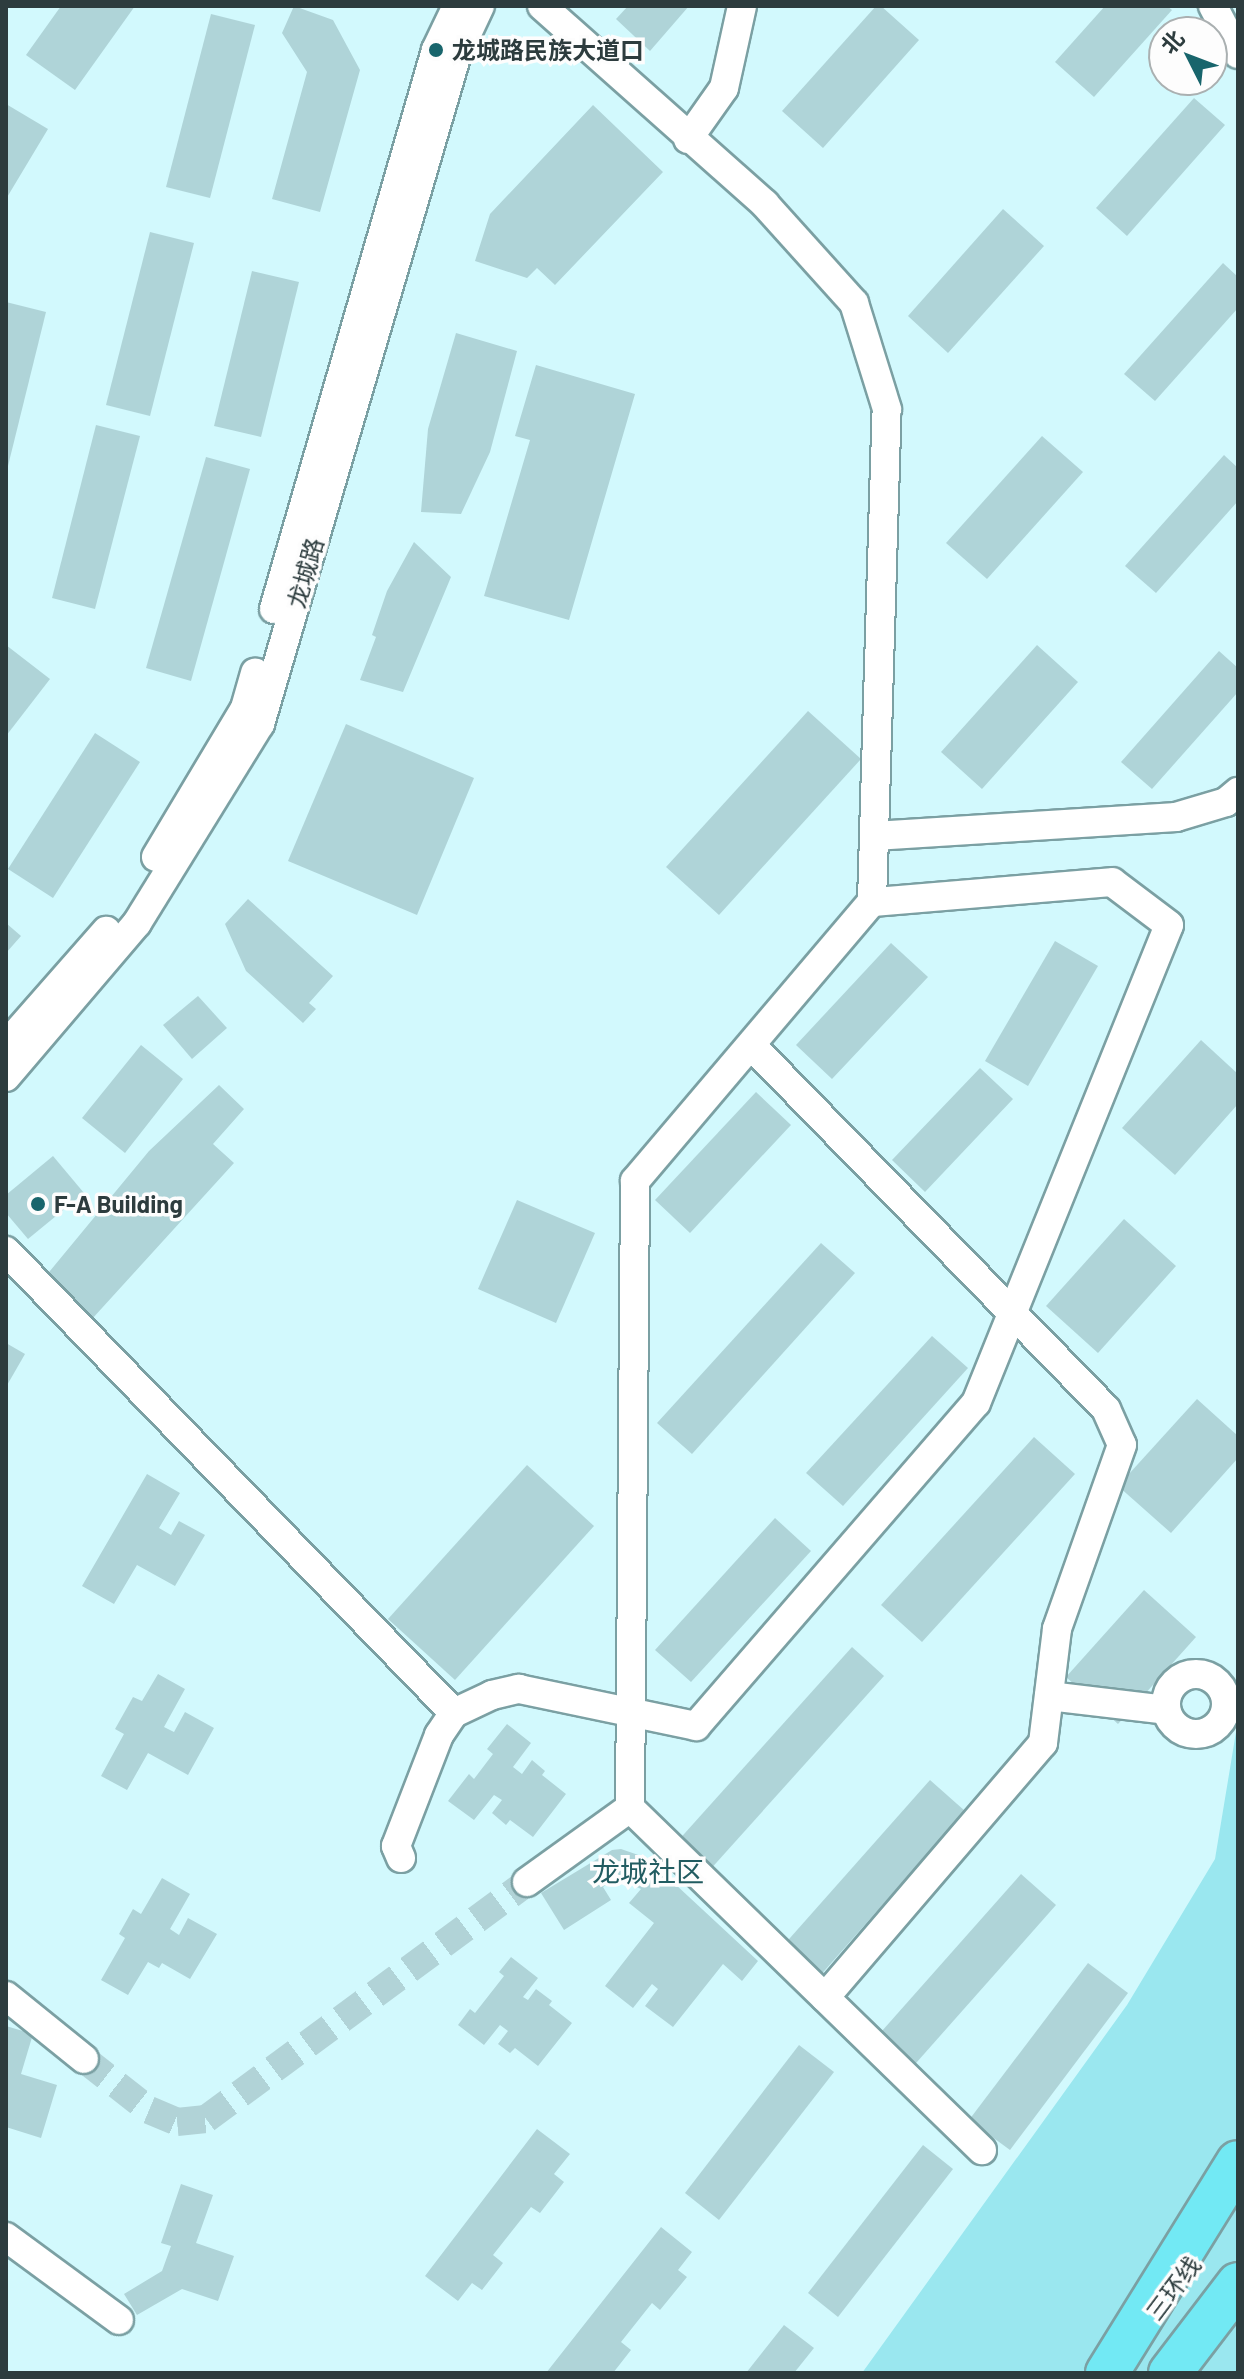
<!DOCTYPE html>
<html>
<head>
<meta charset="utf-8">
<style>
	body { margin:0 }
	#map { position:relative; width:1244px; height:2379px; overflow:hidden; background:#d2f9fd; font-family:Barlow,"Noto Sans SC",sans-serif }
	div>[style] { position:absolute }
	.green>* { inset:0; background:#9ae7ef }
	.building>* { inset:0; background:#afd4d8 }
	.minor-tunnel>* { height:28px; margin-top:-14px; transform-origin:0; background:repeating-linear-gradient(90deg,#b1d3d7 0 28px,transparent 0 42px) }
	.roads { filter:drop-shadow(2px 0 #7ba0a3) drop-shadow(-2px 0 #7ba0a3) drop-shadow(0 2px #7ba0a3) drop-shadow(0 -2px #7ba0a3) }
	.minor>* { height:28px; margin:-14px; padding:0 14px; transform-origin:14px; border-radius:14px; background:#fff }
	.minor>.ring { margin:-14px; padding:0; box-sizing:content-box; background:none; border:28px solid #fff; border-radius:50% }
	.highway>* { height:42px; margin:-21px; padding:0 21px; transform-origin:21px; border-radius:21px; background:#72e9f4 }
	.dots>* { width:22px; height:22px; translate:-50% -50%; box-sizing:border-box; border:4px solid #fdfdfd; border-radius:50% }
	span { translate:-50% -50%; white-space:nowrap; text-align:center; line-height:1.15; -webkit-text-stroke:7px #fdfdfd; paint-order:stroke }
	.poi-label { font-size:24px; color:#2d3c3e; font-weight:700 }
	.left { translate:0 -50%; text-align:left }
	.street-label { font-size:24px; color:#2d3c3e }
	.quarter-label { font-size:28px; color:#225c61 }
	.frame { position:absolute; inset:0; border:8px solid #2d3c3e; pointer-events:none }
	.north { position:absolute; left:1148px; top:16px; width:80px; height:80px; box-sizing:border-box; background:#fdfdfd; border:2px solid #aab0b1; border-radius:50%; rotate:312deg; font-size:22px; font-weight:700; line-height:32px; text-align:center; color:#2d3c3e }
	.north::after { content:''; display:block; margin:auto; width:28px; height:36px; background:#18656c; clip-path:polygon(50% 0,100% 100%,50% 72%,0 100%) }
</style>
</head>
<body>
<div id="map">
	<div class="green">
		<div style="clip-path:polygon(1238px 1720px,1238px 2373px,862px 2373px,1127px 2005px,1215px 1859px)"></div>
	</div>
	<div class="building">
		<div style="clip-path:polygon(61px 6px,135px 6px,75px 90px,26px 55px)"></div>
		<div style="clip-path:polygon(294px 6px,333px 20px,360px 70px,320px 212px,272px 199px,307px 72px,282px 33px)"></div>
		<div style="clip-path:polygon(628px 6px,689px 6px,650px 51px,616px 19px)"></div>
		<div style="clip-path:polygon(876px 6px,881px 6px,919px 40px,823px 148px,782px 111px)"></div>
		<div style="clip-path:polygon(1105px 6px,1167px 6px,1172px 10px,1094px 97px,1055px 62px)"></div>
		<div style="clip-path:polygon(211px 14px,255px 25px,210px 198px,166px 187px)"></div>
		<div style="clip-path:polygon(1194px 98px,1225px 125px,1127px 236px,1096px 208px)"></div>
		<div style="clip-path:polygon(6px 104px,48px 129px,6px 199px)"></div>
		<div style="clip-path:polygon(593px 105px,663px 172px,555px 285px,537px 268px,527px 278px,475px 261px,490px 214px)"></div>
		<div style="clip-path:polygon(1003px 209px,1044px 246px,948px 353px,908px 316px)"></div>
		<div style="clip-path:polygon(150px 232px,194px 243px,150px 416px,106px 405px)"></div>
		<div style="clip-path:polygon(1223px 263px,1238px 277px,1238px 308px,1155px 401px,1124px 374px)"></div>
		<div style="clip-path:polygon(252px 271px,299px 282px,261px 437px,214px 426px)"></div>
		<div style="clip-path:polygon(6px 302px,46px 312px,7px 470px,6px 470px)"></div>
		<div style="clip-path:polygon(456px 333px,517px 351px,490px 452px,461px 514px,421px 512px,428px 429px)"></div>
		<div style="clip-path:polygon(536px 365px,635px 394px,569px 620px,484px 596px,530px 440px,515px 436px)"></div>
		<div style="clip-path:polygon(96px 425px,140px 436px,95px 609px,52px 598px)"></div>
		<div style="clip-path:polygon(1042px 436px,1083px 472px,987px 579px,946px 543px)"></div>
		<div style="clip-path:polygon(1224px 455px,1238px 468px,1238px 501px,1156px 593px,1125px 566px)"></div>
		<div style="clip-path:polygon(206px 457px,250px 469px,191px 681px,146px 668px)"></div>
		<div style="clip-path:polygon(414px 542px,451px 577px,403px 692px,360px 680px,376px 637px,372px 635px,387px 591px)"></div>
		<div style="clip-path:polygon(6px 645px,50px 679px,6px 736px)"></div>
		<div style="clip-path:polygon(1037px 645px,1078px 682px,982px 789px,941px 752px)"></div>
		<div style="clip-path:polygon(1219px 651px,1238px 668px,1238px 692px,1152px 789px,1121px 762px)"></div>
		<div style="clip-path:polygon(808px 711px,861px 759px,719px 915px,666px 867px)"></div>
		<div style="clip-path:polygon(346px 724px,474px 778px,417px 915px,288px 861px)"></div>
		<div style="clip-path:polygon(95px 733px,140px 762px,53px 898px,8px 869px)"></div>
		<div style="clip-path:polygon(248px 899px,333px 976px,309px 1003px,316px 1009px,303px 1023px,246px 971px,225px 924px)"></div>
		<div style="clip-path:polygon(6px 923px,21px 936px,6px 953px)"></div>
		<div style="clip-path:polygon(1055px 941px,1098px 966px,1028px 1086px,985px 1061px)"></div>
		<div style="clip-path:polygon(891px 943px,928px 977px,832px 1079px,796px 1045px)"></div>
		<div style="clip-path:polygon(198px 996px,227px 1028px,192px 1059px,163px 1025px)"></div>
		<div style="clip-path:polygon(1201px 1040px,1238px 1074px,1238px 1104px,1175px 1175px,1122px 1128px)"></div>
		<div style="clip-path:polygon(141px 1045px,183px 1079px,125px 1153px,82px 1118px)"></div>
		<div style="clip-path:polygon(980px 1068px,1013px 1099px,925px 1192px,892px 1160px)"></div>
		<div style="clip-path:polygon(219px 1085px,244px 1109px,213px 1144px,234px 1163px,92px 1319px,45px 1277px,149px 1151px)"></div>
		<div style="clip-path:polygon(756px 1092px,791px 1125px,690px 1233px,655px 1200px)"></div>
		<div style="clip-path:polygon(53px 1156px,84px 1193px,28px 1239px,6px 1213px,6px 1195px)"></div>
		<div style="clip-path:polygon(517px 1200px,595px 1233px,556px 1323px,478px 1289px)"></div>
		<div style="clip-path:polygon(1124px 1219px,1176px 1266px,1098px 1353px,1046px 1306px)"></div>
		<div style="clip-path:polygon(821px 1243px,855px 1273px,692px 1454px,657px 1423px)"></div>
		<div style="clip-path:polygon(932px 1336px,968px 1368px,843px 1506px,806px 1473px)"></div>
		<div style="clip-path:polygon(6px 1343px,25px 1354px,6px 1387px)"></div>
		<div style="clip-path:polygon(1197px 1399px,1238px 1436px,1238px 1458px,1171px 1533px,1118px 1486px)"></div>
		<div style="clip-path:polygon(1034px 1437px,1075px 1474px,922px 1642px,881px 1605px)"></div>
		<div style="clip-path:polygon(527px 1465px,594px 1526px,455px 1680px,388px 1619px)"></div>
		<div style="clip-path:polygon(147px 1474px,180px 1493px,159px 1528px,171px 1535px,179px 1521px,205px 1535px,175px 1586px,137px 1565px,114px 1604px,82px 1586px)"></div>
		<div style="clip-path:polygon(775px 1518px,811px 1551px,691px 1682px,655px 1650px)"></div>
		<div style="clip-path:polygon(1144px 1590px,1196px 1637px,1118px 1724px,1066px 1677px)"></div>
		<div style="clip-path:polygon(852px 1647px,884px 1676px,708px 1872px,676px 1843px)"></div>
		<div style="clip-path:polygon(158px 1674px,185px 1689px,164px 1727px,174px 1732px,185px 1712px,214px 1728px,188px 1775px,148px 1753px,127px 1790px,101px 1776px,124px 1734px,115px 1729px,133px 1697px,142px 1701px)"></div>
		<div style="clip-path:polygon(507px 1724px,531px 1743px,513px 1767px,522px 1774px,532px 1760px,545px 1771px,542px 1775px,566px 1794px,533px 1837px,510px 1820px,506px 1825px,492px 1813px,502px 1800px,494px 1795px,474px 1820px,448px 1801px,469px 1774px,474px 1779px,493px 1754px,487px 1749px)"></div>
		<div style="clip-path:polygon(930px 1780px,965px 1811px,818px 1978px,782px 1947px)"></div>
		<div style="clip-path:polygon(621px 1849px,647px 1858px,758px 1961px,742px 1981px,723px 1964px,673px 2027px,645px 2006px,658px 1989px,652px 1984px,633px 2008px,605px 1986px,654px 1923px,629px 1903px,641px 1889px,622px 1880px,607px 1884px,603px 1887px,611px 1900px,564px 1930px,541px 1893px,612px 1850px)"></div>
		<div style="clip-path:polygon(1021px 1874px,1056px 1905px,909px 2071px,874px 2040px)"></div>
		<div style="clip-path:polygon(162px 1878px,190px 1894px,170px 1929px,179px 1935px,188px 1918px,217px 1934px,190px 1979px,162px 1963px,159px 1968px,148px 1962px,128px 1995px,101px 1980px,125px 1938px,119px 1934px,133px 1909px,141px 1914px)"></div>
		<div style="clip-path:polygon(511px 1957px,538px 1978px,523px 1997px,528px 2000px,536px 1989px,552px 2001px,549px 2005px,572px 2023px,538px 2066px,515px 2048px,510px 2053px,498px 2044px,508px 2031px,500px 2025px,484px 2045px,458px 2025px,470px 2009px,475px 2013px,504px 1976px,499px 1972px)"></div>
		<div style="clip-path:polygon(1088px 1963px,1128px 1993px,1010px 2150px,969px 2120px)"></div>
		<div style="clip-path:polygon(6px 2026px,33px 2034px,21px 2074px,57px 2085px,41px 2138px,6px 2127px)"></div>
		<div style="clip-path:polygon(799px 2045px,834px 2072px,719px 2220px,685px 2193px)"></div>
		<div style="clip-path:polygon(537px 2129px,570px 2154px,554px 2174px,564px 2182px,540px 2213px,531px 2207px,493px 2255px,503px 2263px,482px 2290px,472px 2283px,458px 2301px,425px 2276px)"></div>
		<div style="clip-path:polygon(923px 2145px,953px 2169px,838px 2317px,808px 2293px)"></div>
		<div style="clip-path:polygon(181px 2184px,213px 2195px,196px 2243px,234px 2256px,218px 2301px,182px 2289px,137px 2315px,124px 2294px,162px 2271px,171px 2246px,161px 2243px)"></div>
		<div style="clip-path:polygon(661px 2227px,692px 2252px,678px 2270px,687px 2277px,660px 2310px,652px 2303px,621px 2342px,631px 2350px,613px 2373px,546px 2373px)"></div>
		<div style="clip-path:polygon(784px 2325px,814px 2348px,794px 2373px,746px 2373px)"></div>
	</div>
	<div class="minor-tunnel">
		<div style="left:84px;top:2059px;width:83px;rotate:38.1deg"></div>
		<div style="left:149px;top:2110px;width:30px;rotate:23deg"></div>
		<div style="left:177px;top:2122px;width:29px;rotate:-6deg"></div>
		<div style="left:206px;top:2119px;width:399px;rotate:-36.4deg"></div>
	</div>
	<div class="roads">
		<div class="minor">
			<div style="left:1213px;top:6px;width:54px;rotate:62.5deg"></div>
			<div style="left:688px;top:139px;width:62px;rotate:-54.8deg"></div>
			<div style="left:724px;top:88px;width:84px;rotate:-77.6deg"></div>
			<div style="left:274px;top:609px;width:582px;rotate:-73.84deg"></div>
			<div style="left:436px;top:50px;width:49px;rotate:-64.5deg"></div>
			<div style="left:874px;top:836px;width:303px;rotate:-3.6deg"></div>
			<div style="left:1176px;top:817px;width:52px;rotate:-16.7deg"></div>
			<div style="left:1226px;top:802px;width:16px;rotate:-40deg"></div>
			<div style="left:156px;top:857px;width:174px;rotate:-59.1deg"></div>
			<div style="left:245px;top:708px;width:37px;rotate:-74deg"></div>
			<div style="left:6px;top:1045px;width:152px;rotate:-48.7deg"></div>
			<div style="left:751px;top:1045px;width:508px;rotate:45.72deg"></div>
			<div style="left:1106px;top:1409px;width:39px;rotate:66deg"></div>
			<div style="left:1122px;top:1445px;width:195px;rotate:109.5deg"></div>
			<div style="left:1057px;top:1629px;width:115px;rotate:97deg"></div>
			<div style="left:1043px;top:1743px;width:335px;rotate:130.6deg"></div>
			<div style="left:6px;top:1077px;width:202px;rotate:-49.6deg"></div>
			<div style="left:137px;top:923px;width:234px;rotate:-58.3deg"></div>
			<div style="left:260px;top:724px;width:695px;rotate:-73.62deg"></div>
			<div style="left:456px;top:57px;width:56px;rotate:-64.8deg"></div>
			<div style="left:6px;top:1251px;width:644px;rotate:45.88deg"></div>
			<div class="ring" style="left:1166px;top:1674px;width:32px;height:32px"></div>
			<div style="left:1049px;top:1696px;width:118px;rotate:6.8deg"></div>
			<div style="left:630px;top:1808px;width:491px;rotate:44.2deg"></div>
			<div style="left:401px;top:1858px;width:13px;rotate:-113deg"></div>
			<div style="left:396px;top:1846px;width:119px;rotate:-68.8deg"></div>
			<div style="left:439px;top:1735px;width:27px;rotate:-56deg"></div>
			<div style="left:454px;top:1713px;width:42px;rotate:-25.3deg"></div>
			<div style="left:492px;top:1695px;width:28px;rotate:-13deg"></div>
			<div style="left:519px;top:1689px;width:181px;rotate:11.8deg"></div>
			<div style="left:696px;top:1726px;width:427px;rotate:-49.1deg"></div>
			<div style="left:976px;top:1403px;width:515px;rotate:-68.01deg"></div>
			<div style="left:1169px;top:925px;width:71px;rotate:-143deg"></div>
			<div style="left:1112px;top:882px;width:241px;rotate:175.2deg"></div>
			<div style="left:527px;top:1882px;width:127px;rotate:-35.7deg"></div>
			<div style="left:630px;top:1808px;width:627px;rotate:-89.54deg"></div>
			<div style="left:635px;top:1181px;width:366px;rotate:-49.7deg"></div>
			<div style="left:872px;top:902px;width:493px;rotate:-88.3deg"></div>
			<div style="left:887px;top:409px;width:111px;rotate:-107.3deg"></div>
			<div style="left:854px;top:303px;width:133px;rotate:-132deg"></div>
			<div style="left:765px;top:204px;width:298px;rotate:-138.4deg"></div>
			<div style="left:6px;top:1996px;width:100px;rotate:38.9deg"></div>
			<div style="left:6px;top:2237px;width:140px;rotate:36.3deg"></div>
		</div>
		<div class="highway">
			<div style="left:1107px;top:2373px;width:248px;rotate:-58.2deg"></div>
			<div style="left:1170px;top:2373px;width:112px;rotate:-52.6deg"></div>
		</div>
	</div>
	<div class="dots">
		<div style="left:436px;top:50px;background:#18656c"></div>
		<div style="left:38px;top:1204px;background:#18656c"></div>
	</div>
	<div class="poi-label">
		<span class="left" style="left:452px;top:50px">龙城路民族大道口</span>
		<span class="left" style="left:54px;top:1204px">F-A Building</span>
	</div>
	<div class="street-label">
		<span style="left:305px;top:573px;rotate:-74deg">龙城路</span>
		<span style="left:1173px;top:2288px;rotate:-53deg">三环线</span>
	</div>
	<div class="quarter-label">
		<span style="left:648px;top:1871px">龙城社区</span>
	</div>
	<div class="frame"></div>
	<div class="north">北</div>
</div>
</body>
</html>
